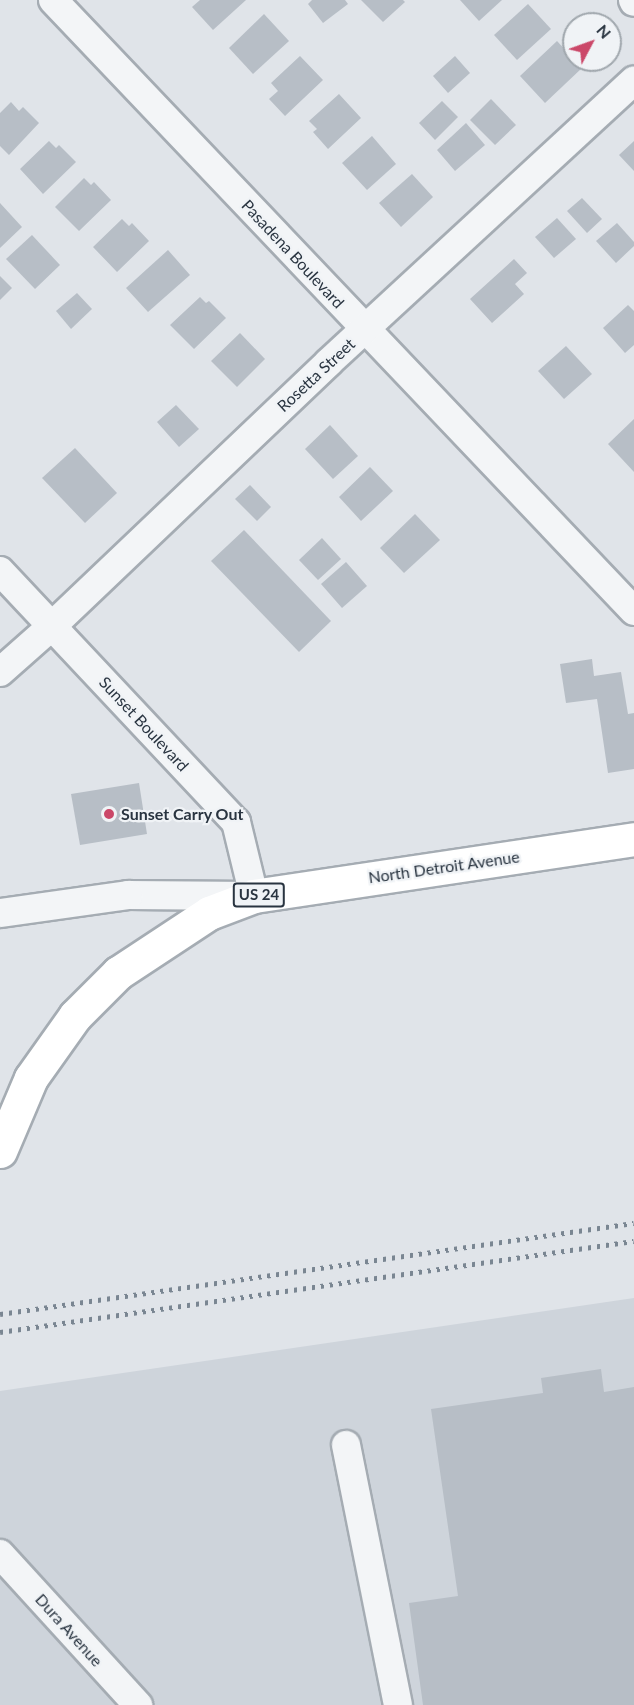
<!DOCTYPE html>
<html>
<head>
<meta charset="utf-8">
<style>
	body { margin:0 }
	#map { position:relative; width:634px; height:1705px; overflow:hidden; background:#e0e4e9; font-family:Lato,sans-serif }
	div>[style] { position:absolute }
	.built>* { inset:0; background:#ced4db }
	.building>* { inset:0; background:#b7bec6 }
	.roads { filter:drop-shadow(2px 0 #a5acb3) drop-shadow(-2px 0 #a5acb3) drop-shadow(0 2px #a5acb3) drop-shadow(0 -2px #a5acb3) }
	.minor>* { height:28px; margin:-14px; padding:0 14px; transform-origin:14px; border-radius:14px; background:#f3f5f7 }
	.major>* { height:33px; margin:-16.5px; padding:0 16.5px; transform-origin:16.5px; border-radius:16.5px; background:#fff }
	.rail>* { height:4.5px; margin-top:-2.25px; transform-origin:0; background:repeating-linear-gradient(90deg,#7a8692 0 3px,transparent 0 9px) }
	.dots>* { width:16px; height:16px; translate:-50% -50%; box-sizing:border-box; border:3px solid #f0f3f6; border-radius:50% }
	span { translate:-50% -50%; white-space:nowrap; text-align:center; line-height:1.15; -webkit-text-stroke:4.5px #f0f3f6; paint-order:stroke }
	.shield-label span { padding:2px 4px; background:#f0f3f6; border:2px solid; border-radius:4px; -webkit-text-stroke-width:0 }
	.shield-label { font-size:15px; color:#293440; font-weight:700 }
	.street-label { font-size:16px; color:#293440 }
	.poi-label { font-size:16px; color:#293440; font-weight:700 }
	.left { translate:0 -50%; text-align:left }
	.north { position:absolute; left:562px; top:12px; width:60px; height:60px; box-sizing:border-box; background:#f0f3f6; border:2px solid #a0a7ad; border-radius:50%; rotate:49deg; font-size:16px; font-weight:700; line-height:24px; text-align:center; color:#293440 }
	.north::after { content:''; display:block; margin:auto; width:21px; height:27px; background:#cb4869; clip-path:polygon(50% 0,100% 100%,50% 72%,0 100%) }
</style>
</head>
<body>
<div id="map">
	<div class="built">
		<div style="clip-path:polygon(634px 1298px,634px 1705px,0 1705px,0 1391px)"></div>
	</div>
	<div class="building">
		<div style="clip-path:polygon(200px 0,246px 0,213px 30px,192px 7px)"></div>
		<div style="clip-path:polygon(312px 0,345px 0,348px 4px,323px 23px,308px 4px)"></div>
		<div style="clip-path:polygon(361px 0,403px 0,405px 2px,383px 22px)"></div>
		<div style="clip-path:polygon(460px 0,502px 0,479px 21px)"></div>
		<div style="clip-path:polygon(528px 4px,551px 29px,517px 60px,494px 35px)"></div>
		<div style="clip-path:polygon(264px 14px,289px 41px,253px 74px,229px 48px)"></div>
		<div style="clip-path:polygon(557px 41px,582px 68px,545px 103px,520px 76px)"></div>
		<div style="clip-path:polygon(300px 56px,323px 80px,285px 116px,269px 99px,278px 91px,271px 83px)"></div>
		<div style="clip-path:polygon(455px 56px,470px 73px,448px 93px,433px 76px)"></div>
		<div style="clip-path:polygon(339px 94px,361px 118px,328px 149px,313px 132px,317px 129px,309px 121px)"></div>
		<div style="clip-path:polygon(491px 99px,516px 125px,495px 145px,470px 120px)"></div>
		<div style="clip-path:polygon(442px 101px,458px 117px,435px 140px,419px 123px)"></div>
		<div style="clip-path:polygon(11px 102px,19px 111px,23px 107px,39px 123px,9px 155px,0 146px,0 113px)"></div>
		<div style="clip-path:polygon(466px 123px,485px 145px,455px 171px,437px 150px)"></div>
		<div style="clip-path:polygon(372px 136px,396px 164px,367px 190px,342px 163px)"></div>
		<div style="clip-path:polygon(49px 141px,56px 148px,59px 145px,76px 162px,43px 194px,20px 169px)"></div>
		<div style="clip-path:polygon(634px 141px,634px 171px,619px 155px)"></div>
		<div style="clip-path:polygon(412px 174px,433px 197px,401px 227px,379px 203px)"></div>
		<div style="clip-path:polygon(84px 178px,91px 185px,94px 182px,111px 200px,79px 231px,55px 207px)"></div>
		<div style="clip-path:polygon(582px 198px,602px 219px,587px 233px,567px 211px)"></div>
		<div style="clip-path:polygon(0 203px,22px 227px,0 248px)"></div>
		<div style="clip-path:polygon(557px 218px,576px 239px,554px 258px,535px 237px)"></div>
		<div style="clip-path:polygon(122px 219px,129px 226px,132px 223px,149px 241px,117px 272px,93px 247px)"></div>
		<div style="clip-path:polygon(617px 223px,634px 242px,634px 246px,616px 263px,596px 241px)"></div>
		<div style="clip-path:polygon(32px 235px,60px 265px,35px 289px,6px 259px)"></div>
		<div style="clip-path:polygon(168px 250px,190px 275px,148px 312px,126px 288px)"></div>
		<div style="clip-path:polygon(514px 259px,527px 273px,515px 284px,524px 294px,492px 323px,470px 299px)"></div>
		<div style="clip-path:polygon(0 276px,12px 288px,0 300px)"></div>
		<div style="clip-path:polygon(77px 293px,92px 309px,71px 329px,56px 311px)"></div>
		<div style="clip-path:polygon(200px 297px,206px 303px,209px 301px,226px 318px,194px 349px,170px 325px)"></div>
		<div style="clip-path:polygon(628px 305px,634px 311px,634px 345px,625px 353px,603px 328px)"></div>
		<div style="clip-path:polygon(240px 333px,265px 359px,237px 387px,211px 361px)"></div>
		<div style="clip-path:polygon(566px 346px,592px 374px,564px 399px,538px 371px)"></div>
		<div style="clip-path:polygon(176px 405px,199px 429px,179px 447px,157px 422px)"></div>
		<div style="clip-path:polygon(634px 419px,634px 472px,608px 444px)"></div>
		<div style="clip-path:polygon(330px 425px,358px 456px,333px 479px,305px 449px)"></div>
		<div style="clip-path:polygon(75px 448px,117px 493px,85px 523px,42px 478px)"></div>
		<div style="clip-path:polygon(370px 467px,393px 491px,361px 521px,339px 497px)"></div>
		<div style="clip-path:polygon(250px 485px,271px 507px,257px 521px,235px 499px)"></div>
		<div style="clip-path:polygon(415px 514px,440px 540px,404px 573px,380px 548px)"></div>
		<div style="clip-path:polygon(244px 530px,331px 621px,299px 652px,211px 561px)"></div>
		<div style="clip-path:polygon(322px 538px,341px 559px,318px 580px,299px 560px)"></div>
		<div style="clip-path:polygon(346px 562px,367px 586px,342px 608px,321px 584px)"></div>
		<div style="clip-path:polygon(592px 659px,594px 676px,621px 672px,628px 714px,634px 713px,634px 769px,608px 773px,597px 699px,566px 703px,560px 664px)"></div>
		<div style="clip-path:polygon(139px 783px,147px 834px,80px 845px,71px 794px)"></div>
		<div style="clip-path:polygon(601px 1369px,604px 1392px,634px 1387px,634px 1705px,423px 1705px,409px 1603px,458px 1596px,431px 1409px,543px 1393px,541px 1378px)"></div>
	</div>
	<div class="roads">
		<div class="minor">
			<div style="left:53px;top:0;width:843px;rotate:46.44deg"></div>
			<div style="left:633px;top:0;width:2px;rotate:63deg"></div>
			<div style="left:0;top:571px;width:345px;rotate:46.8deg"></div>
			<div style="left:236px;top:822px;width:76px;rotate:76.3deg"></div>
			<div style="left:254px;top:896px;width:126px;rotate:-179.5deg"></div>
			<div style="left:128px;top:895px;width:129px;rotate:172deg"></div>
			<div style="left:0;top:672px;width:69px;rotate:-41.5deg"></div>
			<div style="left:52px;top:626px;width:383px;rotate:-43.6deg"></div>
			<div style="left:329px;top:362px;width:415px;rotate:-42.7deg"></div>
			<div style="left:346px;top:1445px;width:265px;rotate:78.7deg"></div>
			<div style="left:0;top:1554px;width:205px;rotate:47.6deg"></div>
		</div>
		<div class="major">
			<div style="left:0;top:1151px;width:79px;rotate:-67deg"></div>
			<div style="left:31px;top:1078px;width:76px;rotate:-54.6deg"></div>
			<div style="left:75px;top:1016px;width:61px;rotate:-45deg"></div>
			<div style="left:118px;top:973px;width:109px;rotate:-33.4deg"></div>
			<div style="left:209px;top:913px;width:48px;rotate:-20.7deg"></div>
			<div style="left:254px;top:896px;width:384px;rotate:-8.5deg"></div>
		</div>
	</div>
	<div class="rail">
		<div style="left:0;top:1314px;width:640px;rotate:-8.17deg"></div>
		<div style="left:0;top:1332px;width:640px;rotate:-8.17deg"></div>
	</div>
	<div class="dots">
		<div style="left:109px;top:814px;background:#cb4869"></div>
	</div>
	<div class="shield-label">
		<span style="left:259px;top:895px">US 24</span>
	</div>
	<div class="street-label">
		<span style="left:293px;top:254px;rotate:47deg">Pasadena Boulevard</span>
		<span style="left:316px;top:375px;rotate:-43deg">Rosetta Street</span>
		<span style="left:144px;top:724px;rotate:47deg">Sunset Boulevard</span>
		<span style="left:444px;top:867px;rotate:-8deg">North Detroit Avenue</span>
		<span style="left:69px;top:1630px;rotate:48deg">Dura Avenue</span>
	</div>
	<div class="poi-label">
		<span class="left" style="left:121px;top:814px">Sunset Carry Out</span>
	</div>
	<div class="north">N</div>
</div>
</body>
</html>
